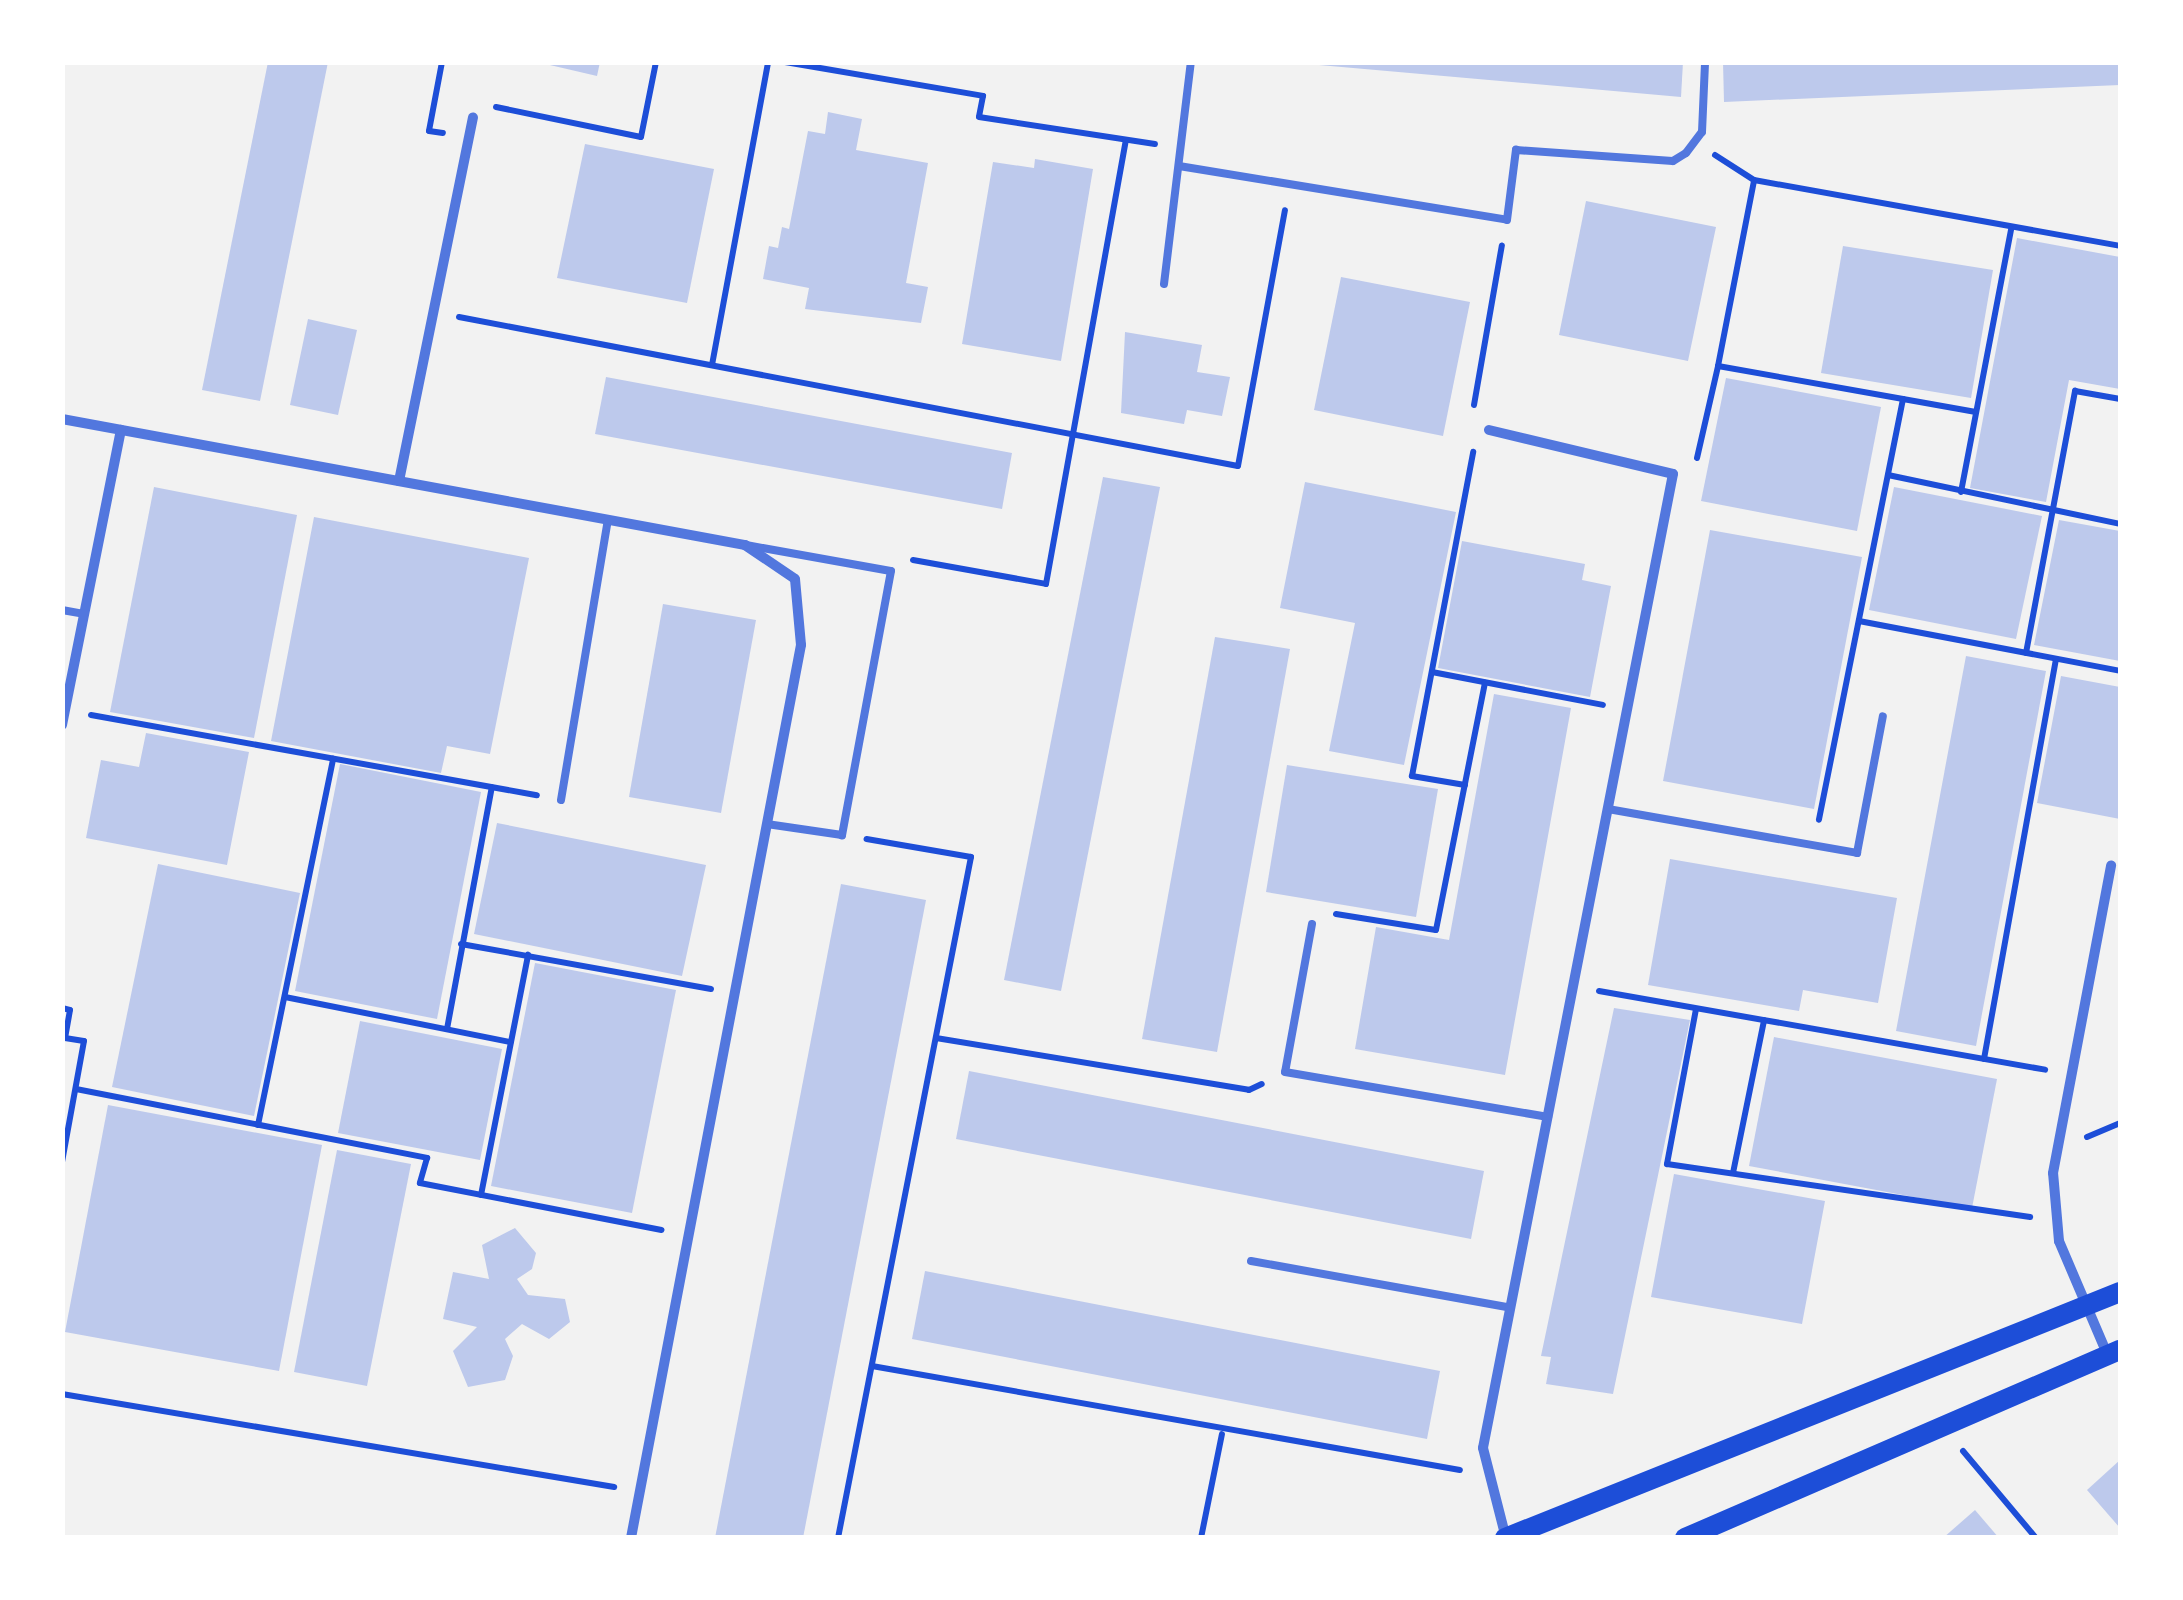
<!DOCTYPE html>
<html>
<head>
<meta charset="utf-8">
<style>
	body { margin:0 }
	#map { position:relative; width:2183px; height:1600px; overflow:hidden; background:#f2f2f2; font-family:Inter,sans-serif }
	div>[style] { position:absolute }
	.building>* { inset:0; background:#bdc9ec }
	.path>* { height:6px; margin:-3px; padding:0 3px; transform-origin:3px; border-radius:3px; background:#1d4ed8 }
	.service>* { height:8px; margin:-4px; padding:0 4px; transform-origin:4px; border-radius:4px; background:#5277de }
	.minor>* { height:10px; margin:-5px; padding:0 5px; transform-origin:5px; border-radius:5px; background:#5277de }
	.secondary>* { height:20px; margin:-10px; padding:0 10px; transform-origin:10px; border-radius:10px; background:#1d4ed8 }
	span { translate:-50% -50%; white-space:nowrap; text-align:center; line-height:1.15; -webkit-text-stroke:8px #fff; paint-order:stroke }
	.frame { position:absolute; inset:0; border:65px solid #fff; pointer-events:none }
</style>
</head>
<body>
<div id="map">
	<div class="building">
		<div style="clip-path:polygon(268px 62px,328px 62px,260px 401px,202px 390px)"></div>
		<div style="clip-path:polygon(537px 62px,600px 62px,597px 76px)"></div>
		<div style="clip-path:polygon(1285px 62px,1683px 62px,1681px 97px)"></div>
		<div style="clip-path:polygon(1723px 62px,2120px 62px,2120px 85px,1724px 102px)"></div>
		<div style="clip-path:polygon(828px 112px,862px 119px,856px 150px,928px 163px,906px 283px,928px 287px,921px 323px,805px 309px,809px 288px,763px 279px,769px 246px,778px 248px,782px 227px,789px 229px,808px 131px,825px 134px)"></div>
		<div style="clip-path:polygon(585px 144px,714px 169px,687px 303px,557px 278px)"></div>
		<div style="clip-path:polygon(1035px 159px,1093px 169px,1061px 361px,962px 344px,993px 162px,1034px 168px)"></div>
		<div style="clip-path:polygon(1586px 201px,1716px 227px,1688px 361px,1559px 335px)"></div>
		<div style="clip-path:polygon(2017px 238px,2120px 257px,2120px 389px,2069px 380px,2046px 502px,1970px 488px)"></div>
		<div style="clip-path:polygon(1843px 246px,1993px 270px,1971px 398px,1821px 373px)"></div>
		<div style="clip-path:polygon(1341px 277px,1470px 302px,1443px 436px,1314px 410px)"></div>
		<div style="clip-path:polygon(308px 319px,357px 330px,338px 415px,290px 405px)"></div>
		<div style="clip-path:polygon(1125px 332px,1202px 345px,1197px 372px,1230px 377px,1222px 416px,1187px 410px,1184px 424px,1121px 413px)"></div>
		<div style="clip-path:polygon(606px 377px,1012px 453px,1002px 509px,595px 434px)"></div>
		<div style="clip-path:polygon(1726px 378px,1881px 407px,1857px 531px,1701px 501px)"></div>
		<div style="clip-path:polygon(1103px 477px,1160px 487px,1061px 991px,1004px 980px)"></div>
		<div style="clip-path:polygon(1305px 482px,1456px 512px,1404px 765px,1329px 751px,1355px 623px,1280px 608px)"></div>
		<div style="clip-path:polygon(154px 487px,297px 515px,254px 738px,110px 712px)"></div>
		<div style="clip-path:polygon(1894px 487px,2042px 516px,2016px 639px,1869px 610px)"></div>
		<div style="clip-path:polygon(314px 517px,529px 558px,490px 754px,447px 746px,441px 773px,271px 741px)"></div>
		<div style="clip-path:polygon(2059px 520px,2120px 531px,2120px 661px,2034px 645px)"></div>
		<div style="clip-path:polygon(1710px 530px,1862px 557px,1814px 809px,1663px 781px)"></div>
		<div style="clip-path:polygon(1462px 541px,1585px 564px,1582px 580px,1611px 586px,1590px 697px,1438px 668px)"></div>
		<div style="clip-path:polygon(663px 604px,756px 620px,721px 813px,629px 797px)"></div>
		<div style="clip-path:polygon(1215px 637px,1290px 649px,1217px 1052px,1142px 1039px)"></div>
		<div style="clip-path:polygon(1966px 656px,2046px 671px,1976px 1046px,1896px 1031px)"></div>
		<div style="clip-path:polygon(2061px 676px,2120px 687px,2120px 819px,2037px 803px)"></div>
		<div style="clip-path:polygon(1494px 694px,1571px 708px,1505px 1075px,1355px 1049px,1376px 927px,1449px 940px)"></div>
		<div style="clip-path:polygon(146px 733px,249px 752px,227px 865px,86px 838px,101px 760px,139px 767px)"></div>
		<div style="clip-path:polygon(340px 764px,481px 792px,437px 1019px,295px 991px)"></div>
		<div style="clip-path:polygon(1287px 765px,1438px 789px,1416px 917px,1266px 892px)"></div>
		<div style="clip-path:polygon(497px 823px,706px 865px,682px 976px,474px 934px)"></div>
		<div style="clip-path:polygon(1670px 859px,1897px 898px,1878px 1003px,1803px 990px,1799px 1011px,1648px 985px)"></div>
		<div style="clip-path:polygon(158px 864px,300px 893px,254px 1116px,112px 1087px)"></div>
		<div style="clip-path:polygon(841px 884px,926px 900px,803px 1538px,715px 1538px)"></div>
		<div style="clip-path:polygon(535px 963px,676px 990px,632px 1213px,491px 1186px)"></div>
		<div style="clip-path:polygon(1614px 1008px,1690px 1020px,1613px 1394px,1546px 1384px,1551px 1357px,1541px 1356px)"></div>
		<div style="clip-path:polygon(360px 1021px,502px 1049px,480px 1160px,338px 1133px)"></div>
		<div style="clip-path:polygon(1774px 1037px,1997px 1079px,1972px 1208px,1749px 1166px)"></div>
		<div style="clip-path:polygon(969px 1071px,1484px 1171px,1471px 1239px,956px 1139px)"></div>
		<div style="clip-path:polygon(108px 1105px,322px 1145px,279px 1371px,65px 1332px)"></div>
		<div style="clip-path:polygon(337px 1150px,411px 1164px,367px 1386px,294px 1372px)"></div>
		<div style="clip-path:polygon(1674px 1174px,1825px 1201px,1802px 1324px,1651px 1297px)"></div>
		<div style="clip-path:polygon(515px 1228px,536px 1253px,532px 1269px,517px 1279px,528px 1295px,565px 1299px,570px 1322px,549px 1339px,522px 1324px,505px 1339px,513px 1356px,505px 1380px,468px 1387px,453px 1351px,477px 1327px,443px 1319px,453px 1272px,489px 1279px,482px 1245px)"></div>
		<div style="clip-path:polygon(925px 1271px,1440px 1371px,1427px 1439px,912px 1339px)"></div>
		<div style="clip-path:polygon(2120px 1460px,2120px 1528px,2087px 1490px)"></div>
		<div style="clip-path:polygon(1975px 1510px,1999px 1538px,1943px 1538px)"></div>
	</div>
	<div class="path">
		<div style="left:442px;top:62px;width:70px;rotate:100.7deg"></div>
		<div style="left:429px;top:131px;width:14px;rotate:8deg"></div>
		<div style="left:785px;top:62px;width:201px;rotate:9.7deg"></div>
		<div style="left:983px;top:96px;width:21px;rotate:101deg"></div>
		<div style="left:979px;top:117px;width:178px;rotate:8.7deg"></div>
		<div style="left:496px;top:107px;width:148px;rotate:11.7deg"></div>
		<div style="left:641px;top:137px;width:76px;rotate:-78.7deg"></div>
		<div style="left:1715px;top:155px;width:46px;rotate:32.7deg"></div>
		<div style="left:1754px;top:180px;width:372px;rotate:10.2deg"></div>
		<div style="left:459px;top:317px;width:793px;rotate:10.83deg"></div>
		<div style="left:1238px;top:466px;width:260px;rotate:-79.6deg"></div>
		<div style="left:712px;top:365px;width:308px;rotate:-79.5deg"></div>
		<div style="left:1718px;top:366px;width:189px;rotate:-79deg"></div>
		<div style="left:1903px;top:399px;width:74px;rotate:10.1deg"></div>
		<div style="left:1474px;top:405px;width:162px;rotate:-80.1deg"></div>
		<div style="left:1697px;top:458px;width:94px;rotate:-77.1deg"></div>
		<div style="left:1718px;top:366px;width:188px;rotate:10.1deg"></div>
		<div style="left:1903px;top:399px;width:429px;rotate:101.3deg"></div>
		<div style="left:1888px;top:475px;width:237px;rotate:11.9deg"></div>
		<div style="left:1961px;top:492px;width:268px;rotate:-79.2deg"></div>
		<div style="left:913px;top:560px;width:135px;rotate:10.2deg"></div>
		<div style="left:1046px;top:584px;width:451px;rotate:-79.8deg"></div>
		<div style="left:1859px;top:621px;width:266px;rotate:10.8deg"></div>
		<div style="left:2026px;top:653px;width:267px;rotate:-79.4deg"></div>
		<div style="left:2075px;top:391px;width:46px;rotate:10.1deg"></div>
		<div style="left:1432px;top:672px;width:174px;rotate:10.9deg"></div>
		<div style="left:91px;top:715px;width:453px;rotate:10.2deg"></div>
		<div style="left:1465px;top:785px;width:54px;rotate:-170.4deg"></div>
		<div style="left:1412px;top:776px;width:330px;rotate:-79.3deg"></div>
		<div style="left:1336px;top:914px;width:101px;rotate:9.1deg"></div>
		<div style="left:1436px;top:930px;width:252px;rotate:-78.8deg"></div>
		<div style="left:461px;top:944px;width:254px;rotate:10.2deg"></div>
		<div style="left:1599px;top:991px;width:453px;rotate:10deg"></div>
		<div style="left:285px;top:997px;width:230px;rotate:11.3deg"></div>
		<div style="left:62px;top:1008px;width:8px;rotate:14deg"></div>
		<div style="left:70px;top:1010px;width:28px;rotate:100deg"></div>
		<div style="left:65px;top:1038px;width:19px;rotate:9deg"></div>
		<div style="left:84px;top:1041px;width:123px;rotate:100.3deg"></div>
		<div style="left:1696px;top:1009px;width:158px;rotate:100.6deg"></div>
		<div style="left:1667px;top:1164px;width:367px;rotate:8.3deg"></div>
		<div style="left:447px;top:1029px;width:246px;rotate:-79.5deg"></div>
		<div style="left:936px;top:1038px;width:317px;rotate:9.4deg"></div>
		<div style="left:1249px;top:1090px;width:14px;rotate:-25deg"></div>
		<div style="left:1984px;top:1059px;width:406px;rotate:-79.8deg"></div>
		<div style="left:76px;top:1089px;width:358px;rotate:11.1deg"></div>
		<div style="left:427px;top:1158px;width:26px;rotate:106deg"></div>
		<div style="left:420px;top:1183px;width:246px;rotate:11deg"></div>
		<div style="left:258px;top:1125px;width:374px;rotate:-78.4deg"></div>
		<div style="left:2087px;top:1137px;width:36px;rotate:-23deg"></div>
		<div style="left:1733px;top:1173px;width:156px;rotate:-78.5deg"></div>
		<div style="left:481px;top:1195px;width:245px;rotate:-78.9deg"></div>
		<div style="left:872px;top:1366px;width:597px;rotate:10.03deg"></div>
		<div style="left:62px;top:1394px;width:560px;rotate:9.56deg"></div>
		<div style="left:1963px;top:1451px;width:114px;rotate:50deg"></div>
		<div style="left:838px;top:1538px;width:694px;rotate:-78.95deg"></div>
		<div style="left:971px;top:857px;width:106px;rotate:-170.2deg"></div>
		<div style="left:1201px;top:1538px;width:106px;rotate:-78.6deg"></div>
	</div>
	<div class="service">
		<div style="left:1179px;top:166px;width:332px;rotate:9.3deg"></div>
		<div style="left:1507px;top:220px;width:71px;rotate:-82.7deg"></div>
		<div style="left:1516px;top:150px;width:157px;rotate:4deg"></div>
		<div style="left:1673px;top:161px;width:15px;rotate:-32deg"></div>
		<div style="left:1686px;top:153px;width:26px;rotate:-53deg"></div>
		<div style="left:1702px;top:132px;width:70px;rotate:-87.5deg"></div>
		<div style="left:1164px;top:284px;width:224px;rotate:-83.1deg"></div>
		<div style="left:746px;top:545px;width:147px;rotate:10.2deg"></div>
		<div style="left:891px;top:571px;width:269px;rotate:100.5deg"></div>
		<div style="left:842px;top:835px;width:76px;rotate:-171.7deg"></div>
		<div style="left:62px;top:610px;width:22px;rotate:10deg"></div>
		<div style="left:561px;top:800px;width:284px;rotate:-80.5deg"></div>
		<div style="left:1608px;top:809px;width:253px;rotate:10deg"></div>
		<div style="left:1857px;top:853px;width:139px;rotate:-79.3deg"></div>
		<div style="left:1312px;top:924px;width:150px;rotate:100.3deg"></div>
		<div style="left:1285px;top:1072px;width:267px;rotate:9.7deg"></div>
		<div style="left:1251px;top:1261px;width:264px;rotate:10.2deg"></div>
	</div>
	<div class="minor">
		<div style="left:62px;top:419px;width:695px;rotate:10.45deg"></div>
		<div style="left:745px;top:545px;width:60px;rotate:34.2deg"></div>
		<div style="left:795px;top:579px;width:66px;rotate:84.8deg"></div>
		<div style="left:801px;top:645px;width:909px;rotate:100.78deg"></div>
		<div style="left:1489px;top:430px;width:189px;rotate:13.4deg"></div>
		<div style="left:1673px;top:474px;width:992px;rotate:101.04deg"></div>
		<div style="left:1483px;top:1448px;width:93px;rotate:75.7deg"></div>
		<div style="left:399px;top:481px;width:371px;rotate:-78.5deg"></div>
		<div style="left:62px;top:725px;width:301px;rotate:-78.7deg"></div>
		<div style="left:2108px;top:1356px;width:125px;rotate:-113.1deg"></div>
		<div style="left:2059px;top:1241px;width:68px;rotate:-95deg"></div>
		<div style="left:2053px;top:1173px;width:313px;rotate:-79.3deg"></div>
	</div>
	<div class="secondary">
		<div style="left:1505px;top:1538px;width:662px;rotate:-21.8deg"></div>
		<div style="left:1685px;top:1538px;width:474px;rotate:-23.4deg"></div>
	</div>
	<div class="frame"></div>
</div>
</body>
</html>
